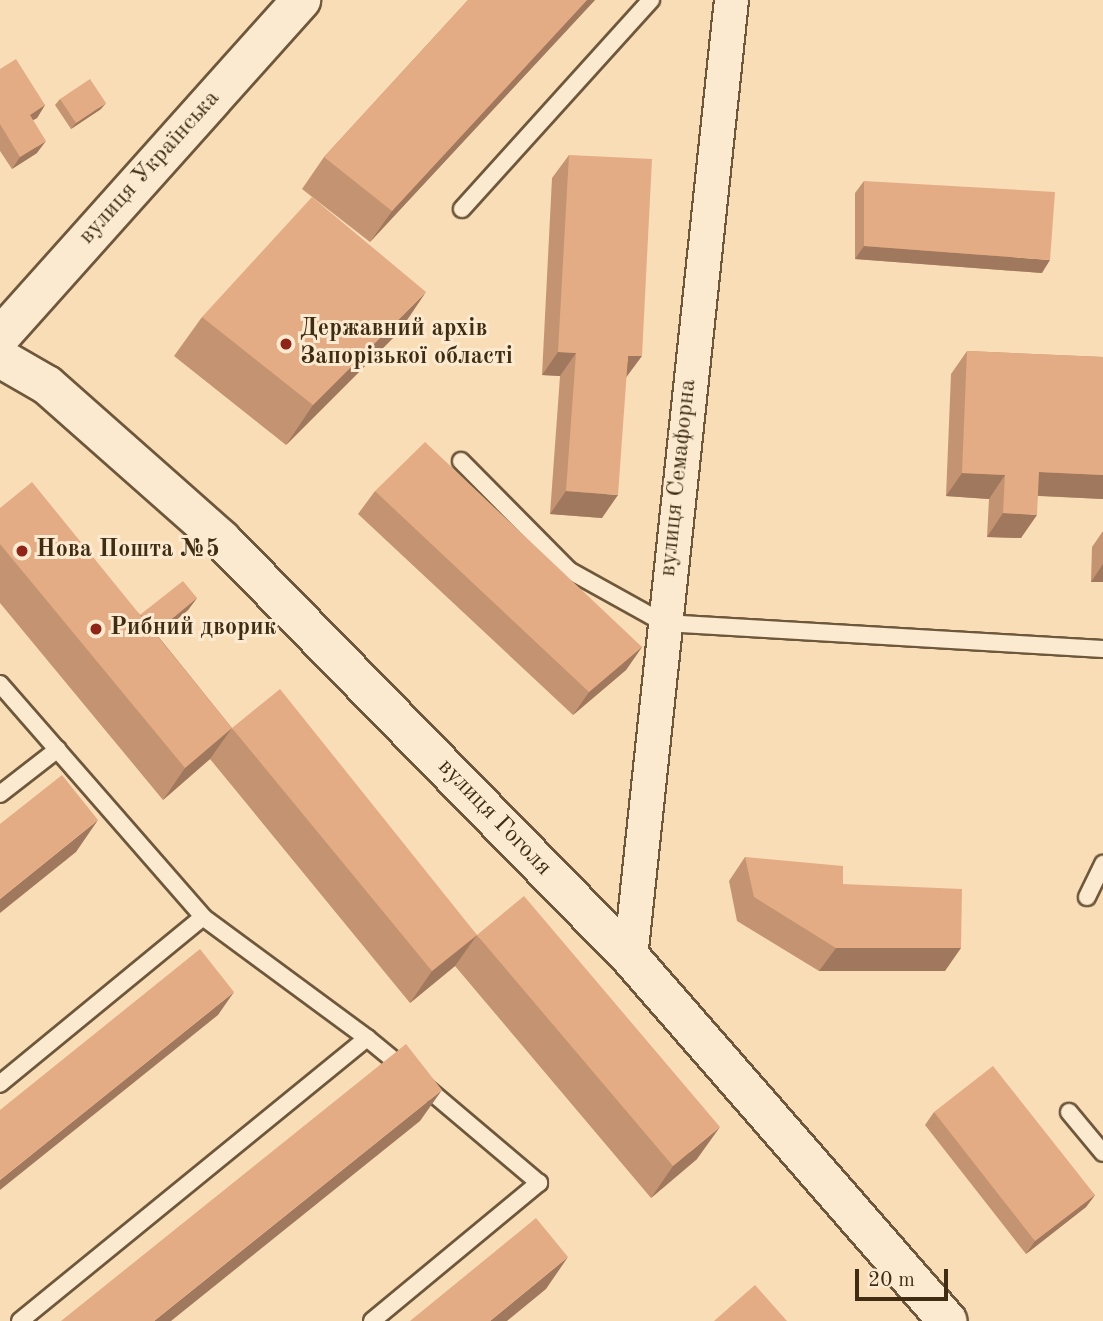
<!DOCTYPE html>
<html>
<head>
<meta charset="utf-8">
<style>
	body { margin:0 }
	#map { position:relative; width:1103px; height:1321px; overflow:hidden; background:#f9ddb7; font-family:"Old Standard TT",serif }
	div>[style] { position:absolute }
	.roads { filter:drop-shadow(2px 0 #6e583b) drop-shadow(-2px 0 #6e583b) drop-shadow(0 2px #6e583b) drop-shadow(0 -2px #6e583b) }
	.service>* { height:16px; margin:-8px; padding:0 8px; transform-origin:8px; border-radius:8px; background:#fbe9d0 }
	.minor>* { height:33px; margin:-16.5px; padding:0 16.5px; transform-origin:16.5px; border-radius:16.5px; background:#fbe9d0 }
	.tertiary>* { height:38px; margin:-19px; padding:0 19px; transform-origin:19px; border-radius:19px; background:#fbe9d0 }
	.secondary>* { height:38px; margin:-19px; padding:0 19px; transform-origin:19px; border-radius:19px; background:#fbe9d0 }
	.wall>* { inset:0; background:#c49472 }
	.shaded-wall>* { inset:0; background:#a0785d }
	.building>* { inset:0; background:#e4ac85 }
	.dots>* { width:19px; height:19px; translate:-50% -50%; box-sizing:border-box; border:4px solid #fbe9d0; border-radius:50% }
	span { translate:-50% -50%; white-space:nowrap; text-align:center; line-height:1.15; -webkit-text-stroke:6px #fbe9d0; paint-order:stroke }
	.street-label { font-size:24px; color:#3f2c12 }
	.poi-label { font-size:24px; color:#3f2c12; font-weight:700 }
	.left { translate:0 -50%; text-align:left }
	.scale { position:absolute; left:855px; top:1269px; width:93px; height:32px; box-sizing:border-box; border:4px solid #3f2c12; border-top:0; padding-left:9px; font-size:21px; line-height:24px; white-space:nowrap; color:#3f2c12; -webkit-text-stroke:5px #fbe9d0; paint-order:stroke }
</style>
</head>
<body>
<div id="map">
	<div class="roads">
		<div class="service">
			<div style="left:462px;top:209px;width:282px;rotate:-47.9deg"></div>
			<div style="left:461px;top:461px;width:155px;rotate:45.3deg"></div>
			<div style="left:570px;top:571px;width:107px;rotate:29deg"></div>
			<div style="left:664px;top:623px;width:440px;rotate:3.4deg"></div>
			<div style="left:0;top:684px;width:309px;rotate:48.9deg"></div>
			<div style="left:203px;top:917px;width:263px;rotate:140.6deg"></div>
			<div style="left:0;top:794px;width:73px;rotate:-37.8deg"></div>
			<div style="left:1087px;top:897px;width:37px;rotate:-64deg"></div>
			<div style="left:367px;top:1038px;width:50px;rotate:39.4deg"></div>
			<div style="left:1069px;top:1112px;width:53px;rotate:50.3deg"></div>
			<div style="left:20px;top:1321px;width:448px;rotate:-39.2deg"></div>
			<div style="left:367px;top:1038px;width:204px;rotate:-143.6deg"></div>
			<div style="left:372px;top:1321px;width:217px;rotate:-39.6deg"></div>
			<div style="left:539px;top:1183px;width:152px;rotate:-139.8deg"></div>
		</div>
		<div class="minor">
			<div style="left:630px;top:957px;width:962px;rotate:-83.98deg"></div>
		</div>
		<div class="tertiary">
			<div style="left:0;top:358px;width:54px;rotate:29.9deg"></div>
			<div style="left:47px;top:385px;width:234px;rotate:41.5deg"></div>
			<div style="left:222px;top:540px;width:583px;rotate:45.63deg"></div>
			<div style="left:630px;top:957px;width:483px;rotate:48.9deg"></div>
		</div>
		<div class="secondary">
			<div style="left:0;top:337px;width:452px;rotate:-48.2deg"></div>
		</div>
	</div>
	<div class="wall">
		<div style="clip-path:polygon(468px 0,595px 0,370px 242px,302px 189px,324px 157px)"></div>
		<div style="clip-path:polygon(0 69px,45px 105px,37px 118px,33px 120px,37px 153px,12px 169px,0 151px)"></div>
		<div style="clip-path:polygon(60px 99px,101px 109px,71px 129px,55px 105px)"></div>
		<div style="clip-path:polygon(569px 155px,626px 378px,602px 518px,550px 514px,560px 376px,542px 375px,552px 178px)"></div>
		<div style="clip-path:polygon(864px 181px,1042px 273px,855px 259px,855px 193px)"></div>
		<div style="clip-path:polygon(202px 317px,399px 332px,286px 445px,174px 356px)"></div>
		<div style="clip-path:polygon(967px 351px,1103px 357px,1103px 499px,1038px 496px,1021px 538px,987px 537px,989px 499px,946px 496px,951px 374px)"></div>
		<div style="clip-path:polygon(375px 491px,642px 647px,626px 670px,573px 715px,358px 514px)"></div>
		<div style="clip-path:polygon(0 508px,141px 615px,197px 598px,188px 610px,158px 636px,232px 728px,477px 935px,697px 1159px,651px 1198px,455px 966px,410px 1003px,210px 759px,163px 800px,0 603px)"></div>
		<div style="clip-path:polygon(1103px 531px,1103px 582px,1091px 582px,1092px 547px)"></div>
		<div style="clip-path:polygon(745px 857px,843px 884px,945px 971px,819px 971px,737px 921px,729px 881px)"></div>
		<div style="clip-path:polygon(934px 1112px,1095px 1195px,1086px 1207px,1026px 1254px,925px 1125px)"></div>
	</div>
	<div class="shaded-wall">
		<div style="clip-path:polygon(587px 0,595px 0,370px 242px,392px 211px)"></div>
		<div style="clip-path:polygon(106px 103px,101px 109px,71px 129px,76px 123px)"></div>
		<div style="clip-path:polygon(45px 105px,37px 118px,21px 127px,30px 115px)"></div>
		<div style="clip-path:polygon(46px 141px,37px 153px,12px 169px,20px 157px)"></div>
		<div style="clip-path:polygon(864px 246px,1050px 260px,1042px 273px,855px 259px)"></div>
		<div style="clip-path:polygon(426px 292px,399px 332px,286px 445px,313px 405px)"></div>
		<div style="clip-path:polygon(558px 352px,576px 353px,560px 376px,542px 375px)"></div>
		<div style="clip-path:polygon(628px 356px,642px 356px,625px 379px)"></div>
		<div style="clip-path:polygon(1039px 472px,1103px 475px,1103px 499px,1023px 495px)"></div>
		<div style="clip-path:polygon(962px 473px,1005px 475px,989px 499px,946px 496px)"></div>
		<div style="clip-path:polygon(566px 491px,618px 495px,602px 518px,550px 514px)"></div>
		<div style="clip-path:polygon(1003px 513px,1037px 515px,1021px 538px,987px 537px)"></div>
		<div style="clip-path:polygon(1103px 564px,1103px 582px,1091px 582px)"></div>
		<div style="clip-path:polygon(197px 598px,188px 610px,147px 644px,156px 632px)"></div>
		<div style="clip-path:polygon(642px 647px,626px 670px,573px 715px,589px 692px)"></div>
		<div style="clip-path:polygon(232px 728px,210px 759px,163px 800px,185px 768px)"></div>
		<div style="clip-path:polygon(98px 820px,76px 852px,0 913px,0 899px)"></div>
		<div style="clip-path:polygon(477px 935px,455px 966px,410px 1003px,432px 971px)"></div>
		<div style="clip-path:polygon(836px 948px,961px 948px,945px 971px,819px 971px)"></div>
		<div style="clip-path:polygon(234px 992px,218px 1015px,0 1190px,0 1180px)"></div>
		<div style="clip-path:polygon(442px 1090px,420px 1121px,171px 1321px,154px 1321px)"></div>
		<div style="clip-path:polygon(720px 1127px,697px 1159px,651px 1198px,673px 1166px)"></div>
		<div style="clip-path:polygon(1095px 1195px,1086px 1207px,1026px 1254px,1035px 1241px)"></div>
		<div style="clip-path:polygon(568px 1257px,546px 1289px,507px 1321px,490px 1321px)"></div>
	</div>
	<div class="building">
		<div style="clip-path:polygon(468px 0,587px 0,392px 211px,324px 157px)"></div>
		<div style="clip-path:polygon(16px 59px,45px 105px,30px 115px,46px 141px,20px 157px,0 124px,0 69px)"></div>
		<div style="clip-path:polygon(90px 79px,106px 103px,76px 123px,60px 99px)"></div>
		<div style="clip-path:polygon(569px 155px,652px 159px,642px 356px,628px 356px,618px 495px,566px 491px,576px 353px,558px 352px)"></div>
		<div style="clip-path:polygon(864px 181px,1055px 192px,1050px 260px,864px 246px)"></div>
		<div style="clip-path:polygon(312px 197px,426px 292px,313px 405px,202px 317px)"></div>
		<div style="clip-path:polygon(967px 351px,1103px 357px,1103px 475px,1039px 472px,1037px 515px,1003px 513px,1005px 475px,962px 473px)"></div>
		<div style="clip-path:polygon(425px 442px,642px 647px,589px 692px,375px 491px)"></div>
		<div style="clip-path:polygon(32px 482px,232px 728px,185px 768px,0 544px,0 508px)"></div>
		<div style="clip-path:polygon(183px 581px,197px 598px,156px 632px,141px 614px)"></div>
		<div style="clip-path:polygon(280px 689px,477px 935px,432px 971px,232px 728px)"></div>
		<div style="clip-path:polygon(62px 775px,98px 820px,0 899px,0 824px)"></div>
		<div style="clip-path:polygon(745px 857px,843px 866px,843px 884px,962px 889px,961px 948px,836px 948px,754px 897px)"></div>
		<div style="clip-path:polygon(524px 896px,720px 1127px,673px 1166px,477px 935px)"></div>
		<div style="clip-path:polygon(200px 949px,234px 992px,0 1180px,0 1110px)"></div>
		<div style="clip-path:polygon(406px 1044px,442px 1090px,154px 1321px,61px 1321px)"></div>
		<div style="clip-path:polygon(993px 1066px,1095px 1195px,1035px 1241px,934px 1112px)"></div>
		<div style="clip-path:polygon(536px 1218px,568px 1257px,490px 1321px,410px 1321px)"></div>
		<div style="clip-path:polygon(755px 1285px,787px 1321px,714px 1321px)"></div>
	</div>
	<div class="dots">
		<div style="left:286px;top:344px;background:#8f2418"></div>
		<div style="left:22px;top:551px;background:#8f2418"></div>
		<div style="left:96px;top:629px;background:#8f2418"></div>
	</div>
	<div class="street-label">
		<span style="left:150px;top:168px;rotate:-48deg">вулиця Українська</span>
		<span style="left:679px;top:478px;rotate:-84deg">вулиця Семафорна</span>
		<span style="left:494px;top:818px;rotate:46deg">вулиця Гоголя</span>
	</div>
	<div class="poi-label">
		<span class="left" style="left:300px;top:344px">Державний архів<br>Запорізької області</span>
		<span class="left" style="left:36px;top:551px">Нова Пошта №5</span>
		<span class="left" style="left:110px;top:629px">Рибний дворик</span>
	</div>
	<div class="scale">20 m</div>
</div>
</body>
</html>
